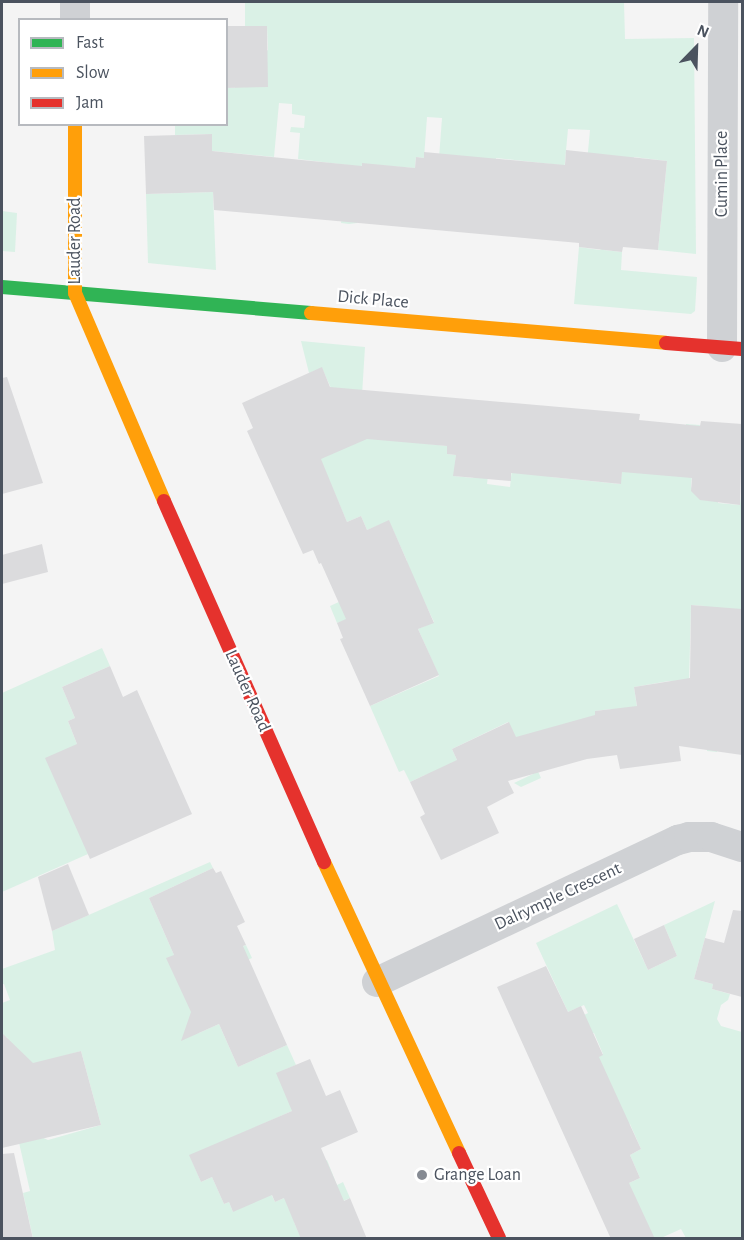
<!DOCTYPE html>
<html>
<head>
<meta charset="utf-8">
<style>
	body { margin:0 }
	#map { position:relative; width:744px; height:1240px; overflow:hidden; background:#f4f4f4; font-family:"Alegreya Sans",sans-serif }
	div>[style] { position:absolute }
	.green>* { inset:0; background:#daf1e6 }
	.building>* { inset:0; background:#dbdbdd }
	.street>* { height:30px; margin:-15px; padding:0 15px; transform-origin:15px; border-radius:15px; background:#cfd1d4 }
	.fast>* { height:14px; margin:-7px; padding:0 7px; transform-origin:7px; border-radius:7px; background:#30b455 }
	.slow>* { height:14px; margin:-7px; padding:0 7px; transform-origin:7px; border-radius:7px; background:#ff9f0a }
	.jam>* { height:14px; margin:-7px; padding:0 7px; transform-origin:7px; border-radius:7px; background:#e5322d }
	.dots>* { width:16px; height:16px; translate:-50% -50%; box-sizing:border-box; border:3px solid #fff; border-radius:50% }
	span { translate:-50% -50%; white-space:nowrap; text-align:center; line-height:1.15; -webkit-text-stroke:4.5px #fff; paint-order:stroke }
	.street-label { font-size:18px; color:#4b535f }
	.poi-label { font-size:18px; color:#4b535f }
	.left { translate:0 -50%; text-align:left }
	.frame { position:absolute; inset:0; border:3px solid #4b535f; pointer-events:none }
	.legend { position:absolute; left:18px; top:18px; width:210px; height:108px; box-sizing:border-box; background:#fff; border:2px solid #b7babf; margin:0; padding:8px 10px; list-style:none; font-size:18px; color:#4b535f }
	.legend li { display:flex; align-items:center; gap:12px; height:30px }
	.legend b { width:30px; border:2px solid #b7babf }
	.north { position:absolute; left:666px; top:18px; width:60px; height:60px; -webkit-text-stroke:4px #fff; paint-order:stroke; rotate:23deg; font-size:16px; font-weight:700; line-height:24px; text-align:center; color:#4b535f }
	.north::after { content:''; display:block; margin:auto; width:21px; height:27px; background:#4b535f; clip-path:polygon(50% 0,100% 100%,50% 72%,0 100%) }
</style>
</head>
<body>
<div id="map">
	<div class="green">
		<div style="clip-path:polygon(245px 2px,624px 2px,625px 39px,694px 38px,696px 254px,658px 250px,667px 161px,634px 157px,630px 192px,587px 162px,590px 130px,568px 129px,562px 194px,560px 165px,496px 158px,489px 234px,439px 158px,442px 118px,427px 117px,424px 158px,416px 157px,415px 168px,362px 164px,357px 223px,349px 224px,341px 223px,347px 165px,298px 159px,300px 133px,290px 132px,291px 127px,304px 128px,305px 116px,292px 114px,292px 104px,279px 103px,274px 157px,212px 151px,212px 134px,175px 135px,175px 125px,226px 124px,227px 88px,235px 88px,235px 73px,268px 50px,267px 26px,245px 26px)"></div>
		<div style="clip-path:polygon(213px 192px,216px 270px,148px 263px,146px 194px)"></div>
		<div style="clip-path:polygon(2px 211px,17px 213px,15px 252px,2px 251px)"></div>
		<div style="clip-path:polygon(604px 245px,604px 250px,622px 252px,621px 270px,697px 277px,695px 311px,691px 314px,574px 304px,579px 247px,600px 250px)"></div>
		<div style="clip-path:polygon(301px 341px,365px 347px,362px 395px,337px 402px,322px 368px,309px 373px)"></div>
		<div style="clip-path:polygon(686px 424px,700px 425px,694px 448px,691px 487px,700px 499px,712px 501px,718px 498px,718px 503px,740px 505px,742px 487px,742px 633px,740px 632px,736px 661px,742px 662px,742px 679px,741px 691px,725px 689px,717px 752px,707px 751px,709px 687px,704px 606px,691px 605px,689px 684px,669px 681px,634px 687px,638px 713px,612px 717px,611px 709px,595px 711px,601px 756px,579px 720px,536px 767px,541px 778px,521px 787px,514px 783px,533px 774px,508px 722px,452px 749px,461px 769px,425px 775px,410px 782px,404px 770px,399px 772px,370px 706px,439px 676px,418px 629px,434px 622px,422px 597px,337px 623px,330px 606px,372px 587px,407px 561px,389px 521px,367px 530px,361px 516px,347px 522px,320px 459px,358px 436px,447px 446px,447px 454px,456px 455px,454px 476px,473px 478px,490px 459px,487px 484px,510px 487px,516px 430px,551px 473px,551px 477px,620px 484px,622px 472px,684px 457px)"></div>
		<div style="clip-path:polygon(102px 648px,110px 666px,62px 687px,75px 718px,68px 721px,77px 744px,88px 854px,2px 892px,2px 693px)"></div>
		<div style="clip-path:polygon(210px 862px,213px 868px,149px 898px,174px 955px,215px 959px,246px 945px,252px 958px,201px 981px,199px 1033px,219px 1024px,238px 1067px,287px 1045px,296px 1065px,284px 1070px,292px 1111px,190px 1156px,201px 1182px,212px 1177px,224px 1204px,229px 1202px,233px 1212px,267px 1186px,275px 1202px,316px 1184px,309px 1168px,327px 1160px,337px 1185px,343px 1182px,350px 1198px,294px 1222px,301px 1238px,33px 1238px,23px 1193px,30px 1191px,15px 1125px,48px 1140px,101px 1125px,81px 1051px,39px 1063px,18px 1101px,2px 1106px,2px 1091px,23px 1084px,7px 1037px,2px 1039px,2px 1003px,10px 1000px,4px 984px,2px 984px,2px 969px,55px 950px,52px 931px)"></div>
		<div style="clip-path:polygon(715px 901px,694px 979px,713px 984px,712px 989px,730px 994px,728px 1000px,721px 1005px,717px 1019px,721px 1026px,742px 1032px,742px 1238px,686px 1238px,681px 1229px,661px 1238px,615px 1238px,629px 1183px,640px 1178px,630px 1155px,641px 1149px,630px 1124px,541px 1083px,603px 1054px,594px 1033px,580px 1039px,578px 1018px,588px 1013px,584px 1005px,568px 1012px,536px 943px,617px 904px,648px 970px,677px 956px,664px 925px)"></div>
	</div>
	<div class="building">
		<div style="clip-path:polygon(226px 26px,267px 26px,268px 87px,226px 88px)"></div>
		<div style="clip-path:polygon(212px 134px,212px 151px,362px 166px,362px 163px,415px 168px,416px 157px,424px 158px,424px 152px,565px 165px,566px 150px,667px 161px,658px 250px,623px 247px,622px 252px,579px 247px,579px 243px,214px 210px,213px 192px,146px 194px,144px 136px)"></div>
		<div style="clip-path:polygon(322px 367px,330px 387px,640px 414px,639px 420px,700px 426px,701px 421px,742px 424px,740px 505px,700px 500px,691px 491px,692px 478px,622px 472px,621px 484px,511px 473px,511px 481px,453px 476px,456px 455px,447px 454px,447px 446px,367px 439px,321px 459px,347px 522px,361px 516px,367px 530px,389px 520px,434px 623px,418px 629px,439px 675px,370px 706px,340px 639px,343px 638px,337px 623px,346px 619px,321px 563px,319px 564px,313px 550px,303px 554px,247px 431px,253px 428px,242px 403px)"></div>
		<div style="clip-path:polygon(7px 377px,43px 483px,2px 494px,2px 378px)"></div>
		<div style="clip-path:polygon(42px 544px,48px 572px,2px 584px,2px 555px)"></div>
		<div style="clip-path:polygon(691px 605px,742px 609px,742px 755px,679px 746px,681px 761px,620px 769px,617px 755px,587px 759px,508px 781px,514px 793px,487px 807px,499px 833px,441px 860px,420px 817px,425px 814px,410px 782px,457px 760px,452px 749px,509px 722px,516px 737px,595px 715px,595px 711px,637px 706px,634px 687px,690px 678px)"></div>
		<div style="clip-path:polygon(110px 666px,123px 697px,137px 690px,192px 814px,90px 859px,45px 758px,77px 744px,68px 721px,75px 718px,62px 687px)"></div>
		<div style="clip-path:polygon(68px 864px,89px 915px,52px 931px,38px 877px)"></div>
		<div style="clip-path:polygon(213px 868px,216px 873px,221px 871px,245px 922px,237px 926px,246px 945px,243px 946px,287px 1045px,238px 1067px,219px 1024px,181px 1041px,191px 1012px,166px 958px,174px 955px,149px 898px)"></div>
		<div style="clip-path:polygon(733px 910px,742px 911px,742px 997px,712px 989px,713px 984px,694px 979px,705px 938px,724px 943px)"></div>
		<div style="clip-path:polygon(664px 925px,677px 956px,648px 970px,634px 939px)"></div>
		<div style="clip-path:polygon(546px 966px,568px 1012px,581px 1006px,603px 1055px,599px 1057px,641px 1149px,630px 1155px,640px 1178px,629px 1183px,655px 1239px,611px 1239px,497px 987px)"></div>
		<div style="clip-path:polygon(2px 1033px,33px 1063px,81px 1051px,101px 1125px,2px 1148px)"></div>
		<div style="clip-path:polygon(310px 1059px,326px 1096px,340px 1090px,358px 1132px,321px 1148px,344px 1201px,350px 1198px,367px 1239px,301px 1239px,284px 1198px,275px 1202px,272px 1195px,233px 1212px,229px 1202px,224px 1204px,212px 1177px,201px 1182px,189px 1155px,292px 1111px,276px 1073px)"></div>
		<div style="clip-path:polygon(14px 1153px,33px 1239px,2px 1239px,2px 1154px)"></div>
	</div>
	<div class="street">
		<div style="left:75px;top:2px;width:18px;rotate:90deg"></div>
		<div style="left:722px;top:347px;width:345px;rotate:-89.8deg"></div>
		<div style="left:377px;top:982px;width:333px;rotate:-25.3deg"></div>
		<div style="left:678px;top:840px;width:11px;rotate:-15deg"></div>
		<div style="left:689px;top:837px;width:22px"></div>
		<div style="left:711px;top:837px;width:33px;rotate:18deg"></div>
	</div>
	<div class="fast">
		<div style="left:2px;top:287px;width:310px;rotate:4.8deg"></div>
	</div>
	<div class="slow">
		<div style="left:75px;top:124px;width:169px;rotate:90deg"></div>
		<div style="left:75px;top:293px;width:226px;rotate:66.8deg"></div>
		<div style="left:311px;top:313px;width:356px;rotate:4.8deg"></div>
		<div style="left:324px;top:862px;width:321px;rotate:65.1deg"></div>
	</div>
	<div class="jam">
		<div style="left:666px;top:343px;width:76px;rotate:4.5deg"></div>
		<div style="left:164px;top:501px;width:395px;rotate:66.1deg"></div>
		<div style="left:459px;top:1153px;width:94px;rotate:64.8deg"></div>
	</div>
	<div class="dots">
		<div style="left:422px;top:1175px;background:#868b93"></div>
	</div>
	<div class="street-label">
		<span style="left:722px;top:174px;rotate:-90deg">Cumin Place</span>
		<span style="left:75px;top:241px;rotate:-90deg">Lauder Road</span>
		<span style="left:373px;top:300px;rotate:5deg">Dick Place</span>
		<span style="left:247px;top:691px;rotate:66deg">Lauder Road</span>
		<span style="left:558px;top:897px;rotate:-25deg">Dalrymple Crescent</span>
	</div>
	<div class="poi-label">
		<span class="left" style="left:434px;top:1175px">Grange Loan</span>
	</div>
	<div class="frame"></div>
	<ul class="legend">
	<li><b style="height:8px;background:#30b455"></b>Fast</li>
	<li><b style="height:8px;background:#ff9f0a"></b>Slow</li>
	<li><b style="height:8px;background:#e5322d"></b>Jam</li>
	</ul>
	<div class="north">N</div>
</div>
</body>
</html>
